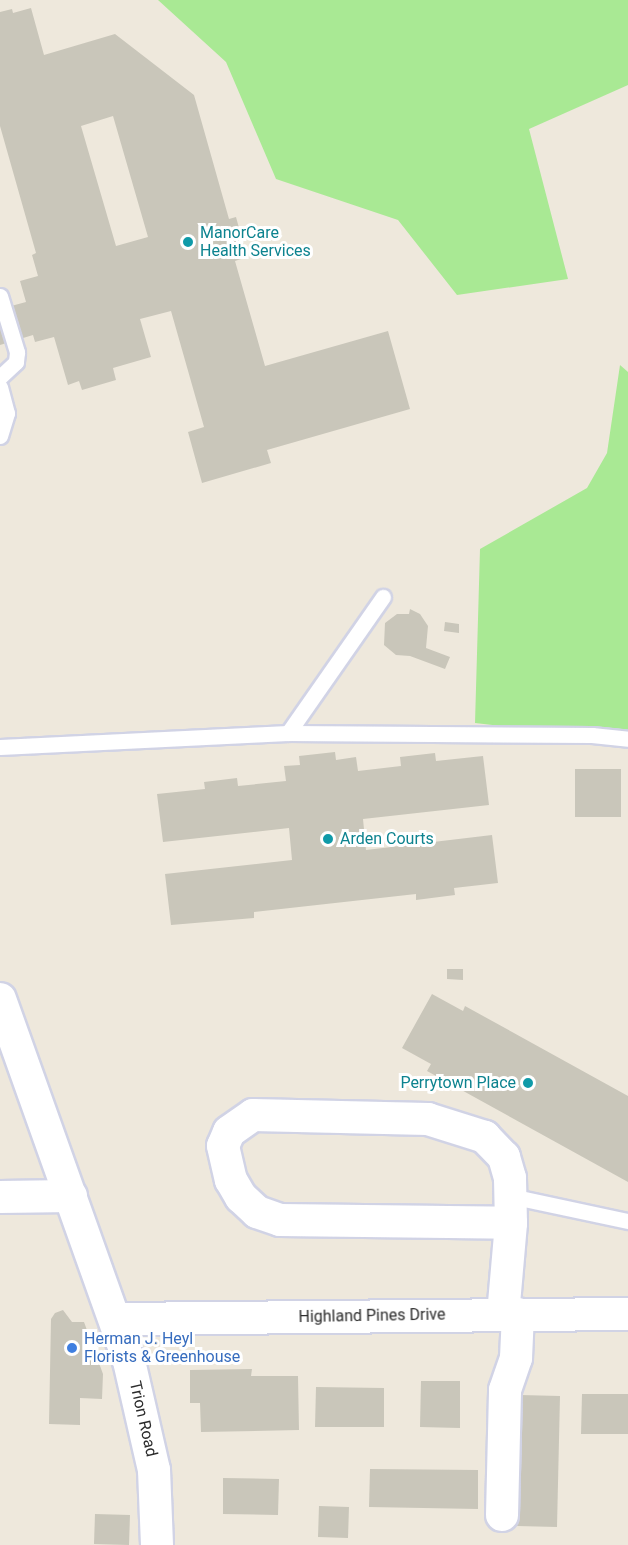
<!DOCTYPE html>
<html>
<head>
<meta charset="utf-8">
<style>
	body { margin:0 }
	#map { position:relative; width:628px; height:1545px; overflow:hidden; background:#eee8dc; font-family:Roboto,sans-serif }
	div>[style] { position:absolute }
	.green>* { inset:0; background:#a9e994 }
	.building>* { inset:0; background:#c9c6ba }
	.roads { filter:drop-shadow(2px 0 #d1d3e5) drop-shadow(-2px 0 #d1d3e5) drop-shadow(0 2px #d1d3e5) drop-shadow(0 -2px #d1d3e5) }
	.service>* { height:15px; margin:-7.5px; padding:0 7.5px; transform-origin:7.5px; border-radius:7.5px; background:#fff }
	.minor>* { height:32px; margin:-16px; padding:0 16px; transform-origin:16px; border-radius:16px; background:#fff }
	.dots>* { width:16px; height:16px; translate:-50% -50%; box-sizing:border-box; border:3px solid #fff; border-radius:50% }
	span { translate:-50% -50%; white-space:nowrap; text-align:center; line-height:1.15; -webkit-text-stroke:6px #fff; paint-order:stroke }
	.culture-label { font-size:16px; color:#0d838f }
	.left { translate:0 -50%; text-align:left }
	.right { translate:-100% -50%; text-align:right }
	.street-label { font-size:16px; color:#2b2b2b }
	.shop-label { font-size:16px; color:#366cbe }
</style>
</head>
<body>
<div id="map">
	<div class="green">
		<div style="clip-path:polygon(158px 0,628px 0,628px 85px,529px 129px,568px 279px,457px 295px,398px 220px,276px 179px,226px 62px)"></div>
		<div style="clip-path:polygon(620px 365px,628px 372px,628px 741px,475px 723px,480px 549px,587px 488px,607px 453px)"></div>
	</div>
	<div class="building">
		<div style="clip-path:polygon(evenodd,31px 8px,44px 55px,115px 34px,194px 95px,229px 219px,236px 217px,247px 257px,235px 261px,265px 366px,388px 331px,410px 409px,267px 450px,271px 463px,202px 483px,188px 432px,204px 427px,171px 311px,140px 319px,151px 357px,113px 368px,116px 380px,82px 390px,79px 381px,68px 385px,54px 337px,35px 342px,33px 335px,0 345px,0 309px,26px 302px,20px 281px,38px 276px,32px 255px,36px 253px,0 126px,0 12px,12px 9px,13px 13px,31px 8px,113px 116px,148px 237px,116px 246px,81px 126px,113px 116px)"></div>
		<div style="clip-path:polygon(410px 609px,420px 614px,428px 626px,426px 648px,450px 657px,445px 669px,410px 656px,396px 655px,384px 645px,385px 623px,397px 614px,409px 614px)"></div>
		<div style="clip-path:polygon(445px 622px,459px 624px,459px 633px,444px 631px)"></div>
		<div style="clip-path:polygon(335px 752px,336px 760px,356px 757px,358px 771px,401px 766px,400px 757px,435px 753px,436px 761px,483px 756px,489px 805px,363px 819px,366px 850px,492px 835px,498px 883px,454px 888px,455px 895px,416px 900px,416px 894px,254px 912px,254px 918px,171px 925px,165px 874px,292px 860px,289px 828px,163px 842px,157px 794px,205px 789px,204px 782px,237px 778px,238px 786px,286px 781px,284px 766px,300px 765px,299px 756px)"></div>
		<div style="clip-path:polygon(575px 769px,621px 769px,621px 817px,575px 817px)"></div>
		<div style="clip-path:polygon(447px 969px,463px 969px,463px 980px,447px 979px)"></div>
		<div style="clip-path:polygon(432px 994px,463px 1011px,465px 1006px,628px 1096px,628px 1182px,427px 1071px,431px 1064px,402px 1048px)"></div>
		<div style="clip-path:polygon(63px 1310px,72px 1322px,84px 1322px,103px 1374px,102px 1399px,80px 1398px,80px 1425px,49px 1424px,51px 1319px,55px 1313px)"></div>
		<div style="clip-path:polygon(252px 1369px,251px 1376px,298px 1376px,299px 1430px,201px 1432px,200px 1403px,190px 1403px,190px 1370px)"></div>
		<div style="clip-path:polygon(421px 1381px,460px 1381px,460px 1428px,420px 1427px)"></div>
		<div style="clip-path:polygon(316px 1387px,384px 1388px,384px 1427px,315px 1427px)"></div>
		<div style="clip-path:polygon(582px 1394px,628px 1394px,628px 1434px,581px 1434px)"></div>
		<div style="clip-path:polygon(520px 1395px,560px 1396px,557px 1527px,517px 1526px)"></div>
		<div style="clip-path:polygon(370px 1469px,478px 1470px,478px 1509px,369px 1507px)"></div>
		<div style="clip-path:polygon(223px 1478px,279px 1479px,278px 1515px,223px 1514px)"></div>
		<div style="clip-path:polygon(319px 1506px,349px 1507px,348px 1538px,318px 1537px)"></div>
		<div style="clip-path:polygon(95px 1514px,130px 1515px,129px 1545px,94px 1544px)"></div>
	</div>
	<div class="roads">
		<div class="service">
			<div style="left:0;top:296px;width:59px;rotate:73.1deg"></div>
			<div style="left:17px;top:352px;width:10px;rotate:96deg"></div>
			<div style="left:16px;top:362px;width:22px;rotate:137deg"></div>
			<div style="left:0;top:387px;width:27px;rotate:75deg"></div>
			<div style="left:7px;top:413px;width:24px;rotate:107deg"></div>
			<div style="left:288px;top:733px;width:166px;rotate:-55.1deg"></div>
			<div style="left:0;top:747px;width:288px;rotate:-2.8deg"></div>
			<div style="left:288px;top:733px;width:304px;rotate:0.4deg"></div>
			<div style="left:592px;top:735px;width:36px;rotate:6deg"></div>
			<div style="left:510px;top:1196px;width:121px;rotate:12deg"></div>
		</div>
		<div class="minor">
			<div style="left:0;top:999px;width:384px;rotate:70.4deg"></div>
			<div style="left:129px;top:1361px;width:112px;rotate:77.1deg"></div>
			<div style="left:154px;top:1470px;width:75px;rotate:87.7deg"></div>
			<div style="left:0;top:1197px;width:71px;rotate:-0.8deg"></div>
			<div style="left:503px;top:1315px;width:92px;rotate:-85deg"></div>
			<div style="left:511px;top:1223px;width:45px;rotate:-91.3deg"></div>
			<div style="left:510px;top:1178px;width:22px;rotate:-106deg"></div>
			<div style="left:504px;top:1157px;width:28px;rotate:-134deg"></div>
			<div style="left:485px;top:1137px;width:60px;rotate:-162.5deg"></div>
			<div style="left:428px;top:1119px;width:175px;rotate:-178.7deg"></div>
			<div style="left:253px;top:1115px;width:29px;rotate:145deg"></div>
			<div style="left:229px;top:1132px;width:15px;rotate:113deg"></div>
			<div style="left:223px;top:1146px;width:35px;rotate:77deg"></div>
			<div style="left:231px;top:1180px;width:20px;rotate:60deg"></div>
			<div style="left:241px;top:1197px;width:22px;rotate:43deg"></div>
			<div style="left:257px;top:1212px;width:24px;rotate:19deg"></div>
			<div style="left:280px;top:1220px;width:231px;rotate:0.7deg"></div>
			<div style="left:115px;top:1319px;width:513px;rotate:-0.56deg"></div>
			<div style="left:502px;top:1515px;width:125px;rotate:-88.6deg"></div>
			<div style="left:505px;top:1390px;width:34px;rotate:-71deg"></div>
			<div style="left:516px;top:1358px;width:44px;rotate:-87.4deg"></div>
		</div>
	</div>
	<div class="dots">
		<div style="left:188px;top:242px;background:#0f9aa8"></div>
		<div style="left:328px;top:839px;background:#0f9aa8"></div>
		<div style="left:528px;top:1083px;background:#0f9aa8"></div>
		<div style="left:72px;top:1348px;background:#3f7fe0"></div>
	</div>
	<div class="culture-label">
		<span class="left" style="left:200px;top:242px">ManorCare<br>Health Services</span>
		<span class="left" style="left:340px;top:839px">Arden Courts</span>
		<span class="right" style="left:516px;top:1083px">Perrytown Place</span>
	</div>
	<div class="street-label">
		<span style="left:372px;top:1316px;rotate:-1deg">Highland Pines Drive</span>
		<span style="left:143px;top:1419px;rotate:77deg">Trion Road</span>
	</div>
	<div class="shop-label">
		<span class="left" style="left:84px;top:1348px">Herman J. Heyl<br>Florists &amp; Greenhouse</span>
	</div>
</div>
</body>
</html>
